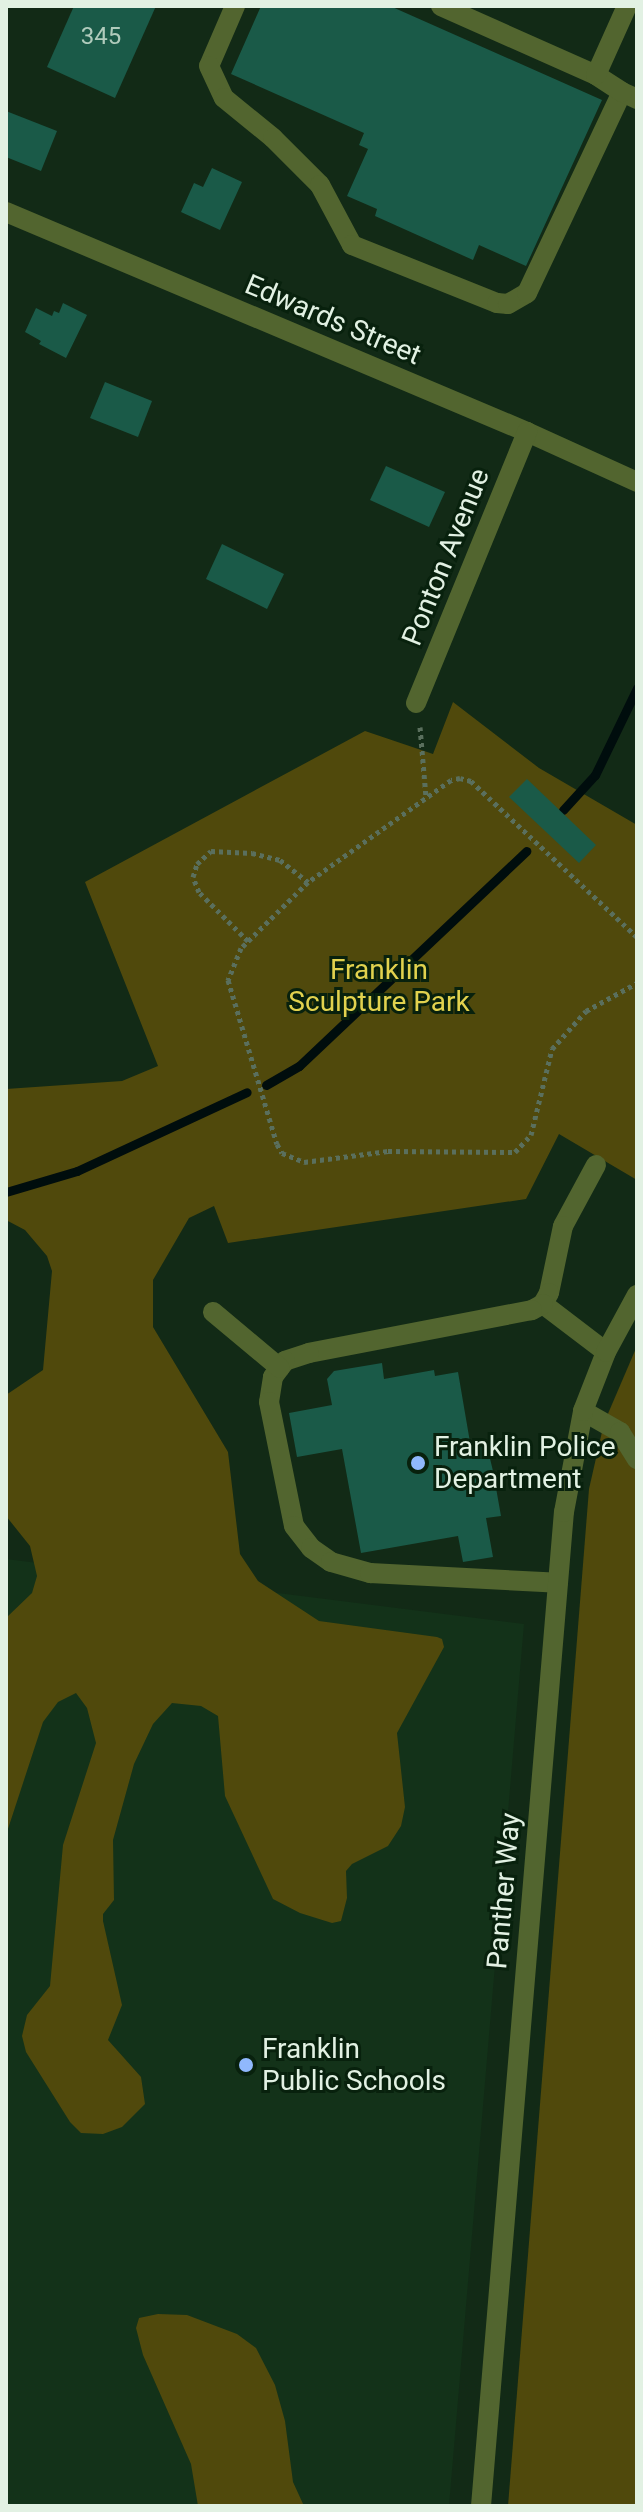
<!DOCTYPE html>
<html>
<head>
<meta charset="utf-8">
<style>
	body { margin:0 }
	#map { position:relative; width:643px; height:2512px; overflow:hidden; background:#122a16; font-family:Roboto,sans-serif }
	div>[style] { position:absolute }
	.built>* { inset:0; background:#133219 }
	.green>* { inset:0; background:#50490c }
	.stream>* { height:9px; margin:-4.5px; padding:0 4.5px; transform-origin:4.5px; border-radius:4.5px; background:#000d0d }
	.building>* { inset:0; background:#1a5a48 }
	.path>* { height:5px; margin-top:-2.5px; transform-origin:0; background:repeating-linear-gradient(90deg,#5a6f5d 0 4px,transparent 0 8px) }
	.minor>* { height:20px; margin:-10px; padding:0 10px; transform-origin:10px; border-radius:10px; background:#52652f }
	.dots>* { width:22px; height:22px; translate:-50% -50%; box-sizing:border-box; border:4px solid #08210d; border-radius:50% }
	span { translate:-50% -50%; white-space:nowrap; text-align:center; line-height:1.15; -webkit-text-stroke:6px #08210d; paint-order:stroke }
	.number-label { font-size:24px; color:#b0cbbc }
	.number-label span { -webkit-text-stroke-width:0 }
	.street-label { font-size:28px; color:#e2f1e3 }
	.park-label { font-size:28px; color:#e2d24e }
	.poi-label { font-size:28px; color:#e2f1e3 }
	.left { translate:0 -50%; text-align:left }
	.frame { position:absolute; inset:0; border:8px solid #e2f1e3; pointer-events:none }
</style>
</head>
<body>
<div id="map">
	<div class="built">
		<div style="clip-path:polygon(6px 1559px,524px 1624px,449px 2506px,6px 2506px)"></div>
	</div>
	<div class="green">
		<div style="clip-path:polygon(453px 702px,539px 768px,637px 825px,637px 1180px,559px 1134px,526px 1199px,228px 1243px,214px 1206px,189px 1218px,153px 1280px,153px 1327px,228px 1452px,240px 1554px,258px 1581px,319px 1621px,437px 1637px,442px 1639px,444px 1647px,397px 1733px,405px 1807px,401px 1826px,388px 1846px,352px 1864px,346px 1871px,347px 1898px,341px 1921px,332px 1923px,300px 1913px,273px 1899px,225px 1796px,218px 1716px,201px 1706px,172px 1703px,153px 1724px,134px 1764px,113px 1840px,114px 1900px,103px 1914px,103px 1921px,122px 2005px,108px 2040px,141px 2077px,145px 2104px,122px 2127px,103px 2134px,81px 2133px,70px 2122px,26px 2052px,22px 2036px,27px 2015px,50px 1986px,63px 1845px,96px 1743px,87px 1708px,76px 1693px,58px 1702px,43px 1722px,6px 1835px,6px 1618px,32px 1593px,37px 1576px,30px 1546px,6px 1516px,6px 1395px,43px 1370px,52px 1271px,47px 1256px,25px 1230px,6px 1220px,6px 1089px,122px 1081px,158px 1066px,85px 882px,365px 731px,433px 754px)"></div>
		<div style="clip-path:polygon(637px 1346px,637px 2506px,508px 2506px,589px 1489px,604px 1423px)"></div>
		<div style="clip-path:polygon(158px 2314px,187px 2315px,237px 2334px,256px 2348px,275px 2385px,285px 2421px,293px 2482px,304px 2506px,198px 2506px,191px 2464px,143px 2355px,136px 2328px,139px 2318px)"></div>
	</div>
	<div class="stream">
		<div style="left:563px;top:810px;width:47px;rotate:-47.6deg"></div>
		<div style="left:595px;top:775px;width:97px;rotate:-64.2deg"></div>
		<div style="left:266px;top:1085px;width:38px;rotate:-30deg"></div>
		<div style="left:299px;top:1066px;width:313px;rotate:-43.4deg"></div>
		<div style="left:6px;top:1192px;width:74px;rotate:-16.5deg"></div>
		<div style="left:77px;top:1171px;width:187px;rotate:-24.9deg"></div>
	</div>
	<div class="building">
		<div style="clip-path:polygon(74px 6px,156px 6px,115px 98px,47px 67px)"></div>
		<div style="clip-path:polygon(261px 6px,390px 6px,602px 100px,526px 266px,479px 245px,473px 260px,375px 216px,377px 209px,347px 196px,368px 149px,359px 145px,364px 133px,231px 74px)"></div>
		<div style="clip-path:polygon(6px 111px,57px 131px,41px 171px,6px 157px)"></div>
		<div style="clip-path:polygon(212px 168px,242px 182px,220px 230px,181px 212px,194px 183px,203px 187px)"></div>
		<div style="clip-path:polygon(63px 303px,87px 315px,66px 358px,39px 344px,41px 341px,25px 332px,36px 308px,52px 316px,54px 311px,59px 313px)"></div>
		<div style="clip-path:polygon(105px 382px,152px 401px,138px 437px,90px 418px)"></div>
		<div style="clip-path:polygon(386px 466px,445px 492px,429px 527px,370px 500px)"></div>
		<div style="clip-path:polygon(222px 544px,284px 574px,267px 609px,206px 579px)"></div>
		<div style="clip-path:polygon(527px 779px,596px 845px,579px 863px,509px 797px)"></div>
		<div style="clip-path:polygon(382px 1363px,384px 1379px,434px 1370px,435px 1376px,458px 1372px,471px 1448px,487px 1446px,493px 1471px,501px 1516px,486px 1518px,493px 1557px,463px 1562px,458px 1536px,361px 1553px,342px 1449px,297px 1457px,289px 1413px,332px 1405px,327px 1379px,334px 1371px)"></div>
	</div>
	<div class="path">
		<div style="left:420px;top:727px;width:70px;rotate:85.1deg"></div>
		<div style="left:637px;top:937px;width:228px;rotate:-136.8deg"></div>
		<div style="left:471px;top:781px;width:11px;rotate:-165deg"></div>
		<div style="left:460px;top:778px;width:9px;rotate:167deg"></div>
		<div style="left:451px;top:780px;width:176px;rotate:144.5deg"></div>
		<div style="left:308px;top:882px;width:94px;rotate:135.4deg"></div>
		<div style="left:241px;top:948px;width:35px;rotate:112deg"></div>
		<div style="left:228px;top:980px;width:171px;rotate:73.4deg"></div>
		<div style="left:277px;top:1144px;width:10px;rotate:61deg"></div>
		<div style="left:282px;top:1153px;width:24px;rotate:22deg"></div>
		<div style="left:304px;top:1162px;width:85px;rotate:-7.5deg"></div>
		<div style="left:388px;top:1151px;width:127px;rotate:0.5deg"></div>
		<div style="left:515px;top:1152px;width:23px;rotate:-47deg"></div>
		<div style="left:531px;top:1135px;width:89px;rotate:-76.3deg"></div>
		<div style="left:552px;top:1049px;width:51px;rotate:-48.2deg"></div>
		<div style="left:586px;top:1011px;width:58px;rotate:-28.8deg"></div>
		<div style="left:248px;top:941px;width:69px;rotate:-135deg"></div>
		<div style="left:199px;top:892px;width:16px;rotate:-112deg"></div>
		<div style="left:193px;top:877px;width:14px;rotate:-73deg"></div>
		<div style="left:197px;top:864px;width:19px;rotate:-43deg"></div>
		<div style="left:211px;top:851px;width:41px;rotate:2.8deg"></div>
		<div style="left:252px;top:853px;width:29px;rotate:14deg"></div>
		<div style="left:280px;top:860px;width:36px;rotate:38deg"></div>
	</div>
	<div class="minor">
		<div style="left:235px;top:6px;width:65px;rotate:113.4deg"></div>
		<div style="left:209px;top:66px;width:35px;rotate:65deg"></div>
		<div style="left:224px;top:98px;width:63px;rotate:39.2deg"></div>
		<div style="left:273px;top:138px;width:66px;rotate:45deg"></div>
		<div style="left:320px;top:185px;width:68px;rotate:61.9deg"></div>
		<div style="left:352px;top:245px;width:156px;rotate:21.8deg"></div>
		<div style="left:497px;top:303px;width:11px;rotate:5deg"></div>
		<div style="left:508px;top:304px;width:22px;rotate:-30deg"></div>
		<div style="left:527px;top:293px;width:222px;rotate:-64.7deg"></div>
		<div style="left:622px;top:92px;width:17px;rotate:25deg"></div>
		<div style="left:441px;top:6px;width:170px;rotate:24deg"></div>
		<div style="left:622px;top:92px;width:31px;rotate:-147deg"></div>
		<div style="left:596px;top:75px;width:76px;rotate:-65.8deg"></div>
		<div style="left:6px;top:212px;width:566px;rotate:22.89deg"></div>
		<div style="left:527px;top:432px;width:121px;rotate:24.4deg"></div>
		<div style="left:416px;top:703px;width:293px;rotate:-67.7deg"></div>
		<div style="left:596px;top:1165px;width:69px;rotate:118.4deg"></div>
		<div style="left:563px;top:1226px;width:68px;rotate:101.8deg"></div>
		<div style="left:549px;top:1293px;width:13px;rotate:119deg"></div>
		<div style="left:543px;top:1304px;width:79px;rotate:37.3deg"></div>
		<div style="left:543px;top:1304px;width:13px;rotate:151deg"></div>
		<div style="left:532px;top:1310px;width:227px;rotate:169.1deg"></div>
		<div style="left:309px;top:1353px;width:25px;rotate:162deg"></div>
		<div style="left:285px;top:1361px;width:20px;rotate:127deg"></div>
		<div style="left:273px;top:1377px;width:25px;rotate:99deg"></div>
		<div style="left:269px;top:1402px;width:126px;rotate:78.6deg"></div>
		<div style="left:294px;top:1526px;width:28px;rotate:52deg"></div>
		<div style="left:311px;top:1548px;width:24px;rotate:35deg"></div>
		<div style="left:331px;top:1562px;width:41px;rotate:15.8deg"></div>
		<div style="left:370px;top:1573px;width:188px;rotate:3deg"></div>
		<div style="left:213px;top:1312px;width:87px;rotate:39.9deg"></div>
		<div style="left:583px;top:1411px;width:43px;rotate:29.6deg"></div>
		<div style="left:620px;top:1432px;width:32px;rotate:58deg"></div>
		<div style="left:481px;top:2506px;width:997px;rotate:-85.23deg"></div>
		<div style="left:564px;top:1512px;width:103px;rotate:-79.3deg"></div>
		<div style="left:583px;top:1411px;width:63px;rotate:-68.7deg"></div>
		<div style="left:606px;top:1352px;width:65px;rotate:-61.5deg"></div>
	</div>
	<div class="dots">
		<div style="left:418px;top:1463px;background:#90b8fd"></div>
		<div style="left:246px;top:2065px;background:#90b8fd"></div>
	</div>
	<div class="number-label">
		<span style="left:101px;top:37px">345</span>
	</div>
	<div class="street-label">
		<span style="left:333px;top:320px;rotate:23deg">Edwards Street</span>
		<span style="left:446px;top:557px;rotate:-68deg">Ponton Avenue</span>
		<span style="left:504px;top:1891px;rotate:-85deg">Panther Way</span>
	</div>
	<div class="park-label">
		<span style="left:379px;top:986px">Franklin<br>Sculpture Park</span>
	</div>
	<div class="poi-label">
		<span class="left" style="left:434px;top:1463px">Franklin Police<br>Department</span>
		<span class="left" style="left:262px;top:2065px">Franklin<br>Public Schools</span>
	</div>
	<div class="frame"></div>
</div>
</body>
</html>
